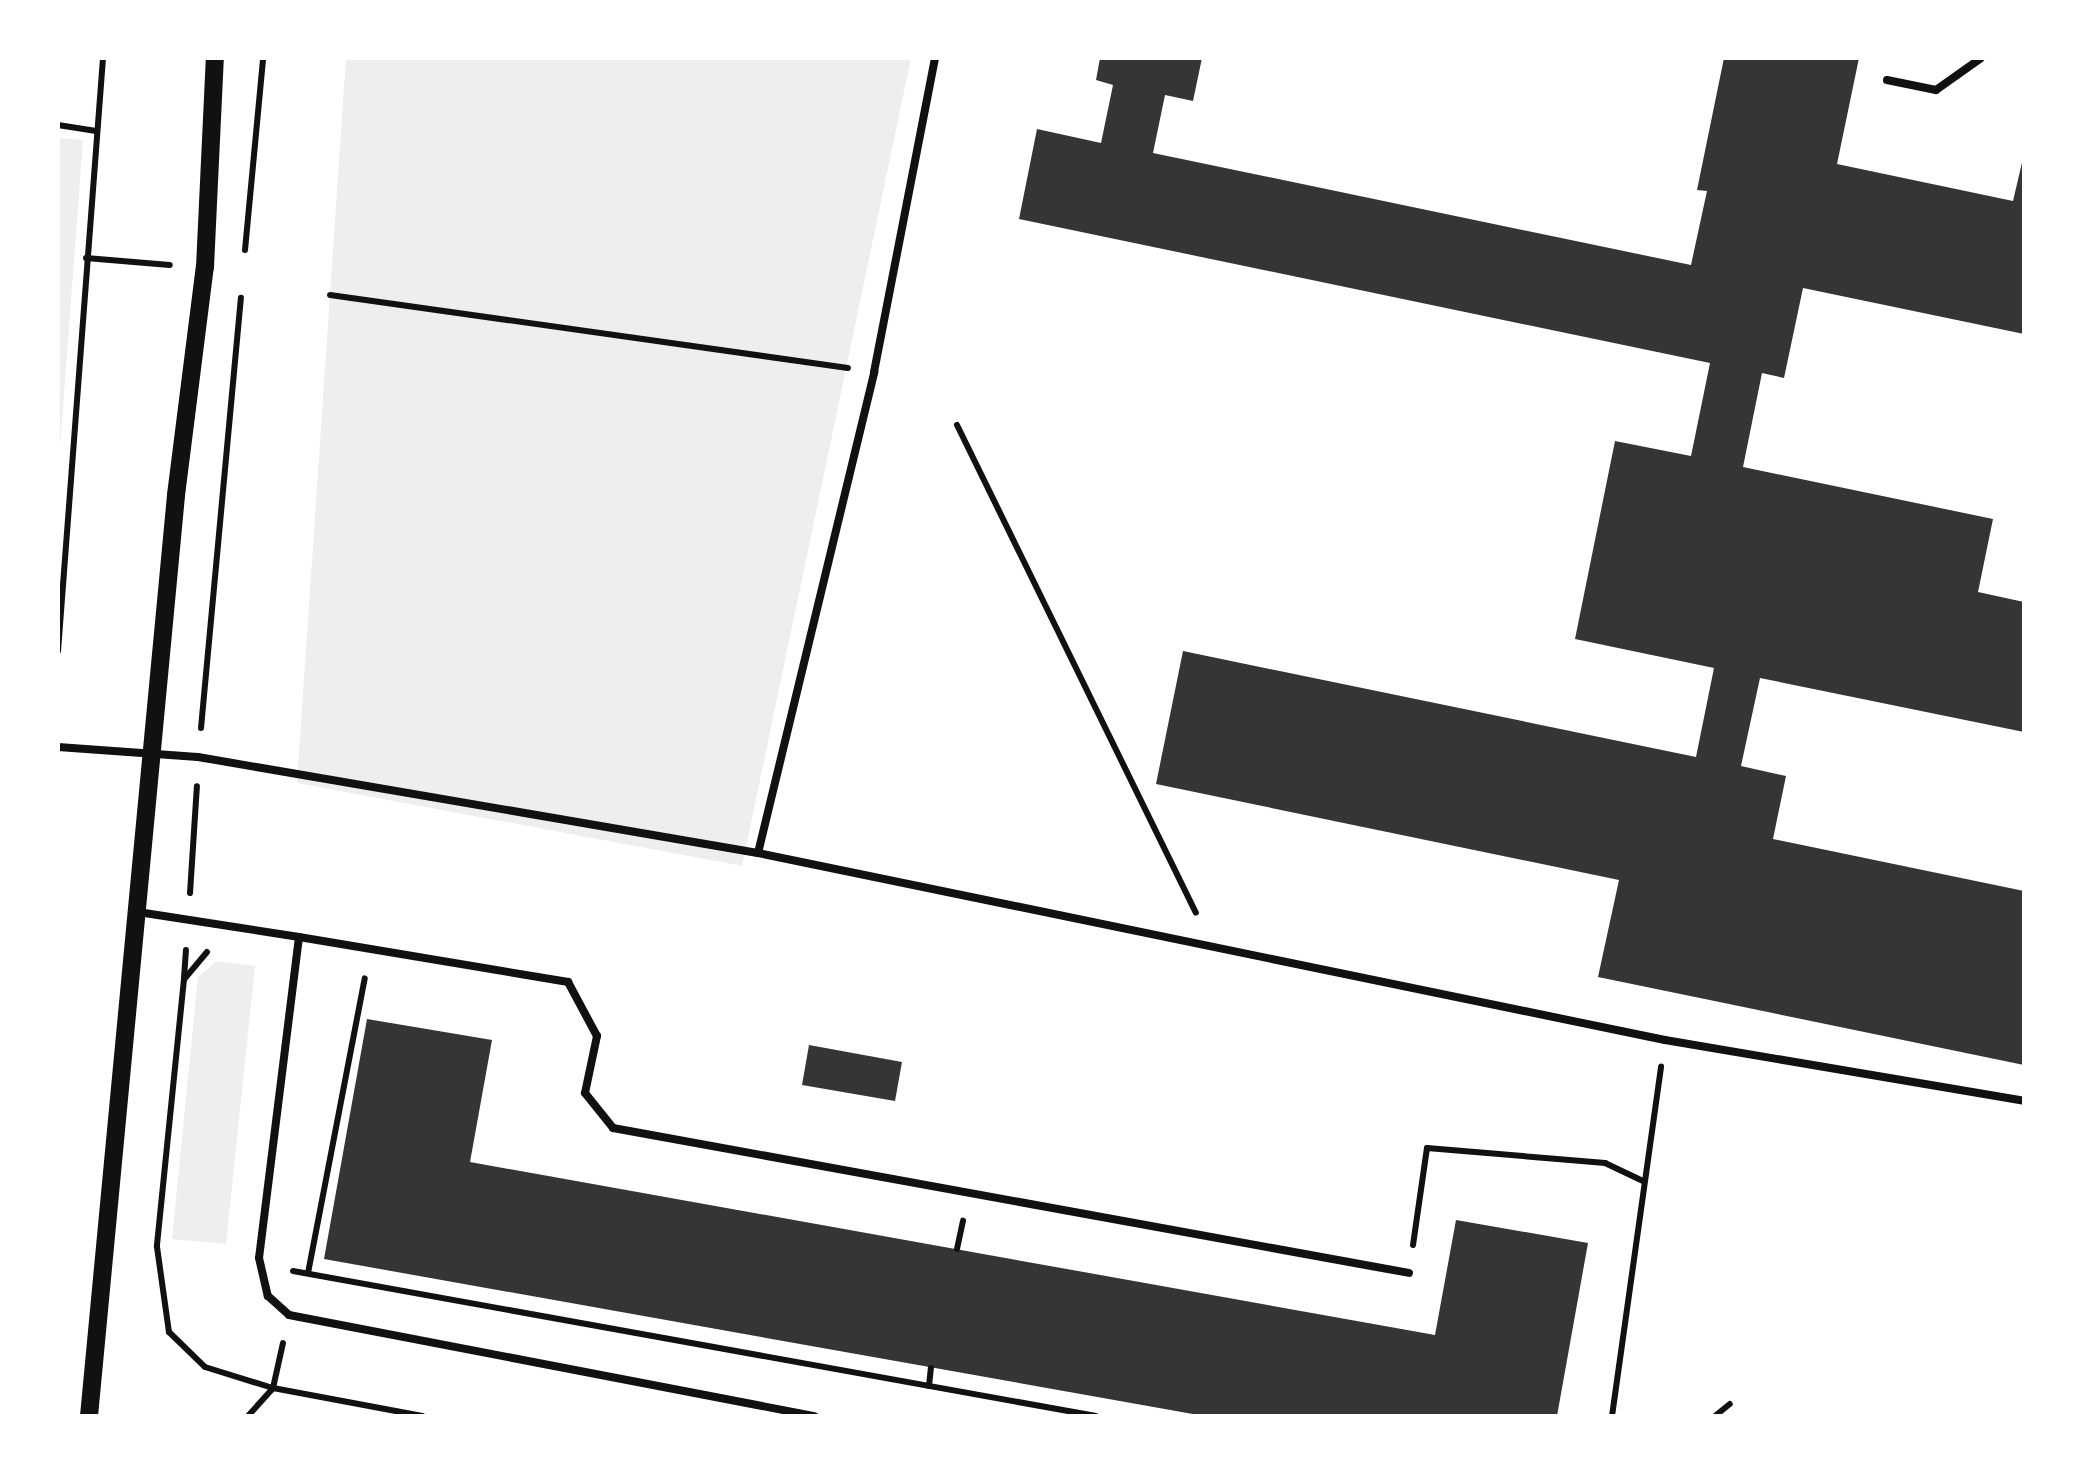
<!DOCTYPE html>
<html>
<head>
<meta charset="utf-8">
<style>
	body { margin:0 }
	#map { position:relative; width:2082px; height:1474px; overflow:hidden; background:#fff; font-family:Commissioner,sans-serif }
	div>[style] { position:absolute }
	.green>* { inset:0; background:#eee }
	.building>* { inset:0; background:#353535 }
	.path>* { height:6px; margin:-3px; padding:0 3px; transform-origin:3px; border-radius:3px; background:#111 }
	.service>* { height:8px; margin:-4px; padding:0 4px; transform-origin:4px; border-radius:4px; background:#111 }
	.tertiary>* { height:18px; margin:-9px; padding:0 9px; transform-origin:9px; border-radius:9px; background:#111 }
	span { translate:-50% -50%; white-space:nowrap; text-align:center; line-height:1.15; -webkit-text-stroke:10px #fff; paint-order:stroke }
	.frame { position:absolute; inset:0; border:60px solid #fff; pointer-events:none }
</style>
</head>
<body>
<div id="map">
	<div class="green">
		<div style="clip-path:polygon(346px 58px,911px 58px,742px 866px,297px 783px)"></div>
		<div style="clip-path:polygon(58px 138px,83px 140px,58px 474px)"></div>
		<div style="clip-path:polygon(217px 961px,255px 966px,226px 1244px,172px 1239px,198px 977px)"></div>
	</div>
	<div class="building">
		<div style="clip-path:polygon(1100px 58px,1202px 58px,1193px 101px,1165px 95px,1153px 153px,1691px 265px,1707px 191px,1697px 190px,1724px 58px,1859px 58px,1837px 164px,2013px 201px,2024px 154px,2024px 334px,1803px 288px,1784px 378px,1762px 373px,1743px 467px,1993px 519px,1978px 592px,2024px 602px,2024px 732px,1760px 678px,1741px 766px,1786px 776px,1773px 839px,2024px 891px,2024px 1065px,1598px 977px,1619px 880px,1156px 784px,1183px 651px,1696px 757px,1714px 668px,1575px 639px,1615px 441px,1691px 456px,1710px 363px,1019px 219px,1037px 129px,1101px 143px,1113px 85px,1096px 80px)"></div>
		<div style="clip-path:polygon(367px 1019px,492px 1040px,470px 1162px,1435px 1335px,1456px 1220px,1588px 1243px,1557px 1416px,1204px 1416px,324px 1259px)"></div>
		<div style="clip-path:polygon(809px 1045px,902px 1062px,895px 1101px,802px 1085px)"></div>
	</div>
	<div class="path">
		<div style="left:58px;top:125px;width:37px;rotate:9deg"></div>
		<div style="left:245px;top:250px;width:193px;rotate:-84.6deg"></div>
		<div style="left:86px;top:258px;width:84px;rotate:4.8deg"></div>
		<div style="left:330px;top:295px;width:523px;rotate:8.02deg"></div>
		<div style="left:957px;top:425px;width:543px;rotate:63.91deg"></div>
		<div style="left:58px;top:651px;width:595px;rotate:-85.66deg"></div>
		<div style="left:201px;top:728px;width:432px;rotate:-84.7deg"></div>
		<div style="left:190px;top:893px;width:107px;rotate:-86.3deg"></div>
		<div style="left:207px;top:952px;width:35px;rotate:130deg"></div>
		<div style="left:184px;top:979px;width:269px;rotate:95.8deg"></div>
		<div style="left:157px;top:1247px;width:86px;rotate:82deg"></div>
		<div style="left:169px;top:1332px;width:50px;rotate:44.2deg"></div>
		<div style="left:205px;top:1367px;width:71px;rotate:17.2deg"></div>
		<div style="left:273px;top:1388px;width:152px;rotate:10.6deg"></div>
		<div style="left:184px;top:978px;width:28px;rotate:-86deg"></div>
		<div style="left:1413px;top:1245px;width:98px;rotate:-81.8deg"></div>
		<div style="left:1427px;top:1148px;width:179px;rotate:4.8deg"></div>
		<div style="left:1605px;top:1163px;width:42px;rotate:25.3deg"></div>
		<div style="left:957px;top:1249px;width:29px;rotate:-78deg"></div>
		<div style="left:293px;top:1271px;width:816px;rotate:10.24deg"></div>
		<div style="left:308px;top:1273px;width:300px;rotate:-79.1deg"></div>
		<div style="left:929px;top:1386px;width:18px;rotate:-84deg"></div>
		<div style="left:248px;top:1416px;width:38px;rotate:-48deg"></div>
		<div style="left:273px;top:1388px;width:46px;rotate:-77.5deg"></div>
		<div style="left:1612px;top:1416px;width:353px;rotate:-82deg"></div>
		<div style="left:1715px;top:1416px;width:19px;rotate:-39deg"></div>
	</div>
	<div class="service">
		<div style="left:1887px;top:80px;width:50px;rotate:11.5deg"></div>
		<div style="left:1936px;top:90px;width:55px;rotate:-35.4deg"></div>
		<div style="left:58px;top:747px;width:140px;rotate:4.1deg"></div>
		<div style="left:198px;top:757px;width:568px;rotate:9.73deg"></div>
		<div style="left:758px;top:853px;width:926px;rotate:11.65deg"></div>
		<div style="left:1665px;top:1040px;width:364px;rotate:9.6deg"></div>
		<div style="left:758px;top:853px;width:495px;rotate:-76.4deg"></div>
		<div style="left:874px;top:372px;width:320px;rotate:-79deg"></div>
		<div style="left:138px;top:912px;width:163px;rotate:8.8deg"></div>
		<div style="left:299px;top:937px;width:323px;rotate:97.1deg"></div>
		<div style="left:259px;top:1258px;width:39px;rotate:77deg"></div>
		<div style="left:268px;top:1296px;width:28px;rotate:42deg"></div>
		<div style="left:289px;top:1315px;width:535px;rotate:10.89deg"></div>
		<div style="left:299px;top:937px;width:273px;rotate:9.5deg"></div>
		<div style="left:568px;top:982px;width:61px;rotate:61.8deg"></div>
		<div style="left:597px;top:1036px;width:58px;rotate:101.9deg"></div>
		<div style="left:585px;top:1093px;width:45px;rotate:51.3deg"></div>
		<div style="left:613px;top:1128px;width:809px;rotate:10.32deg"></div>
	</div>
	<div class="tertiary">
		<div style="left:89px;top:1416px;width:925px;rotate:-84.6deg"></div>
		<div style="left:176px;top:495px;width:230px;rotate:-82.8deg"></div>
		<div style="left:205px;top:267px;width:209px;rotate:-87.3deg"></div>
	</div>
	<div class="frame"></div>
</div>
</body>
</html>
